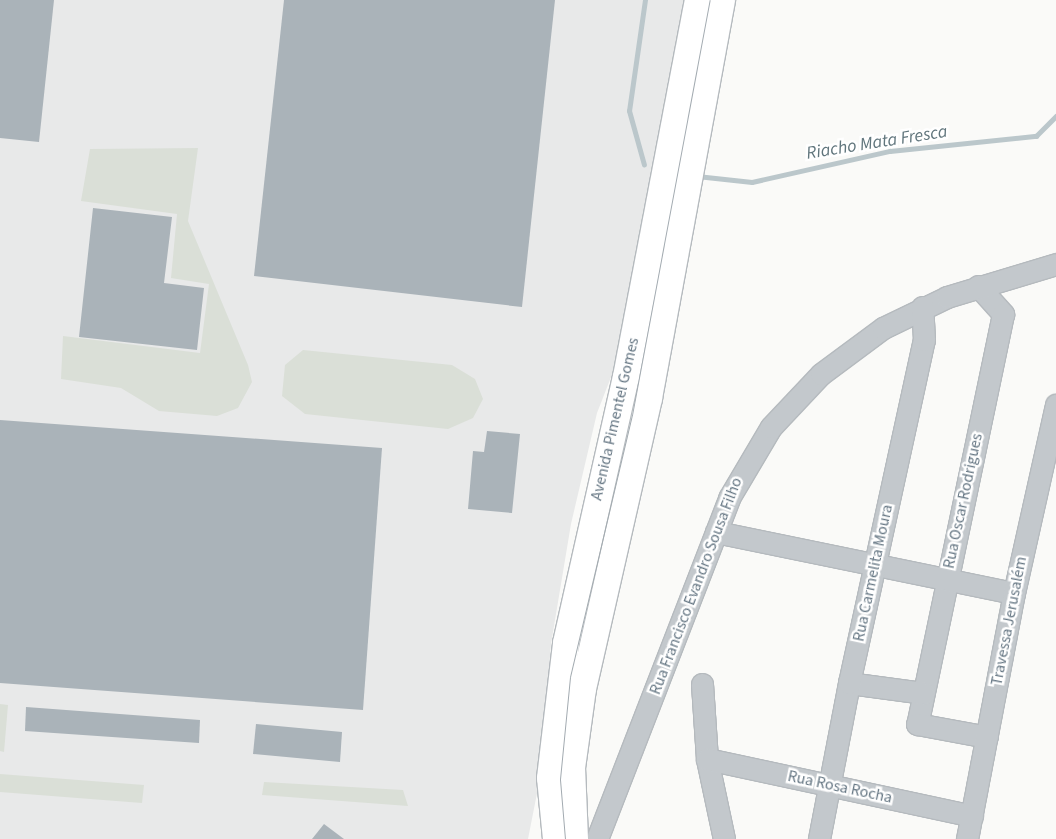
<!DOCTYPE html>
<html>
<head>
<meta charset="utf-8">
<style>
	body { margin:0 }
	#map { position:relative; width:1056px; height:839px; overflow:hidden; background:#fafaf8; font-family:"Source Sans 3",sans-serif }
	div>[style] { position:absolute }
	.built>* { inset:0; background:#e8e9e9 }
	.green>* { inset:0; background:#dadfd7 }
	.stream>* { height:4.5px; margin:-2.25px; padding:0 2.25px; transform-origin:2.25px; border-radius:2.25px; background:#bbc7cb }
	.building>* { inset:0; background:#aab3b9 }
	.roads { filter:drop-shadow(1px 0 #b5babe) drop-shadow(-1px 0 #b5babe) drop-shadow(0 1px #b5babe) drop-shadow(0 -1px #b5babe) }
	.minor>* { height:21px; margin:-10.5px; padding:0 10.5px; transform-origin:10.5px; border-radius:10.5px; background:#c3c8cc }
	.major>* { height:26px; margin:-13px; padding:0 13px; transform-origin:13px; border-radius:13px; background:#fff }
	.tram>* { height:1px; margin:-0.5px; padding:0 0.5px; transform-origin:0.5px; border-radius:0.5px; background:#a2aab0 }
	span { translate:-50% -50%; white-space:nowrap; text-align:center; line-height:1.15; -webkit-text-stroke:5px #fff; paint-order:stroke }
	.street-label { font-size:16px; color:#657683 }
	.water-label { font-size:18px; color:#60757c; font-style:italic }
</style>
</head>
<body>
<div id="map">
	<div class="built">
		<div style="clip-path:polygon(0 0,686px 0,620px 354px,597px 413px,571px 524px,551px 644px,541px 773px,528px 839px,0 839px)"></div>
	</div>
	<div class="green">
		<div style="clip-path:polygon(198px 148px,188px 221px,248px 365px,252px 382px,238px 408px,217px 416px,159px 411px,121px 388px,61px 379px,63px 336px,200px 353px,209px 284px,171px 278px,177px 214px,81px 201px,90px 149px)"></div>
		<div style="clip-path:polygon(303px 350px,452px 365px,475px 379px,483px 399px,473px 418px,448px 429px,305px 414px,282px 396px,285px 365px)"></div>
		<div style="clip-path:polygon(0 704px,8px 705px,4px 752px,0 751px)"></div>
		<div style="clip-path:polygon(0 774px,144px 785px,142px 803px,0 792px)"></div>
		<div style="clip-path:polygon(264px 782px,403px 790px,408px 806px,262px 795px)"></div>
	</div>
	<div class="stream">
		<div style="left:644px;top:165px;width:56px;rotate:-105.5deg"></div>
		<div style="left:629px;top:111px;width:112px;rotate:-81.8deg"></div>
		<div style="left:697px;top:176px;width:55px;rotate:6.2deg"></div>
		<div style="left:752px;top:182px;width:141px;rotate:-12.7deg"></div>
		<div style="left:890px;top:151px;width:147px;rotate:-5.9deg"></div>
		<div style="left:1036px;top:136px;width:28px;rotate:-45deg"></div>
	</div>
	<div class="building">
		<div style="clip-path:polygon(0 0,54px 0,39px 142px,0 138px)"></div>
		<div style="clip-path:polygon(284px 0,555px 0,522px 307px,254px 276px)"></div>
		<div style="clip-path:polygon(93px 208px,172px 217px,164px 283px,204px 288px,197px 350px,79px 337px)"></div>
		<div style="clip-path:polygon(0 420px,382px 448px,363px 710px,0 683px)"></div>
		<div style="clip-path:polygon(487px 431px,520px 434px,512px 513px,468px 509px,473px 451px,484px 452px)"></div>
		<div style="clip-path:polygon(26px 707px,200px 720px,199px 743px,25px 731px)"></div>
		<div style="clip-path:polygon(256px 724px,342px 732px,340px 762px,253px 754px)"></div>
		<div style="clip-path:polygon(324px 824px,344px 839px,312px 839px)"></div>
	</div>
	<div class="roads">
		<div class="minor">
			<div style="left:978px;top:286px;width:38px;rotate:48deg"></div>
			<div style="left:1003px;top:314px;width:419px;rotate:101.8deg"></div>
			<div style="left:917px;top:724px;width:71px;rotate:10.5deg"></div>
			<div style="left:716px;top:532px;width:304px;rotate:11.6deg"></div>
			<div style="left:849px;top:683px;width:75px;rotate:7.7deg"></div>
			<div style="left:702px;top:684px;width:75px;rotate:86.2deg"></div>
			<div style="left:707px;top:759px;width:82px;rotate:78deg"></div>
			<div style="left:707px;top:759px;width:271px;rotate:12.1deg"></div>
			<div style="left:597px;top:839px;width:366px;rotate:-68.8deg"></div>
			<div style="left:729px;top:498px;width:82px;rotate:-59.4deg"></div>
			<div style="left:771px;top:427px;width:73px;rotate:-46.7deg"></div>
			<div style="left:821px;top:374px;width:77px;rotate:-36.6deg"></div>
			<div style="left:883px;top:328px;width:71px;rotate:-25.8deg"></div>
			<div style="left:947px;top:297px;width:114px;rotate:-16.8deg"></div>
			<div style="left:819px;top:839px;width:159px;rotate:-79.1deg"></div>
			<div style="left:849px;top:683px;width:351px;rotate:-77.7deg"></div>
			<div style="left:924px;top:340px;width:33px;rotate:-93deg"></div>
			<div style="left:967px;top:839px;width:250px;rotate:-79.2deg"></div>
			<div style="left:1014px;top:593px;width:193px;rotate:-77.4deg"></div>
		</div>
		<div class="major">
			<div style="left:556px;top:839px;width:61px;rotate:-95.6deg"></div>
			<div style="left:550px;top:778px;width:136px;rotate:-83.2deg"></div>
			<div style="left:566px;top:643px;width:273px;rotate:-77.3deg"></div>
			<div style="left:626px;top:377px;width:384px;rotate:-79.2deg"></div>
			<div style="left:575px;top:839px;width:71px;rotate:-92.4deg"></div>
			<div style="left:572px;top:768px;width:80px;rotate:-82.1deg"></div>
			<div style="left:583px;top:689px;width:298px;rotate:-77.2deg"></div>
			<div style="left:649px;top:398px;width:405px;rotate:-79.6deg"></div>
		</div>
	</div>
	<div class="tram">
		<div style="left:565px;top:839px;width:60px;rotate:-94.8deg"></div>
		<div style="left:560px;top:779px;width:102px;rotate:-84.4deg"></div>
		<div style="left:570px;top:677px;width:269px;rotate:-76.7deg"></div>
		<div style="left:632px;top:415px;width:422px;rotate:-79.4deg"></div>
	</div>
	<div class="street-label">
		<span style="left:615px;top:419px;rotate:-77deg">Avenida Pimentel Gomes</span>
		<span style="left:963px;top:501px;rotate:-78deg">Rua Oscar Rodrigues</span>
		<span style="left:873px;top:573px;rotate:-78deg">Rua Carmelita Moura</span>
		<span style="left:696px;top:586px;rotate:-69deg">Rua Francisco Evandro Sousa Filho</span>
		<span style="left:1009px;top:621px;rotate:-79deg">Travessa Jerusalém</span>
		<span style="left:840px;top:787px;rotate:12deg">Rua Rosa Rocha</span>
	</div>
	<div class="water-label">
		<span style="left:877px;top:143px;rotate:-9deg">Riacho Mata Fresca</span>
	</div>
</div>
</body>
</html>
